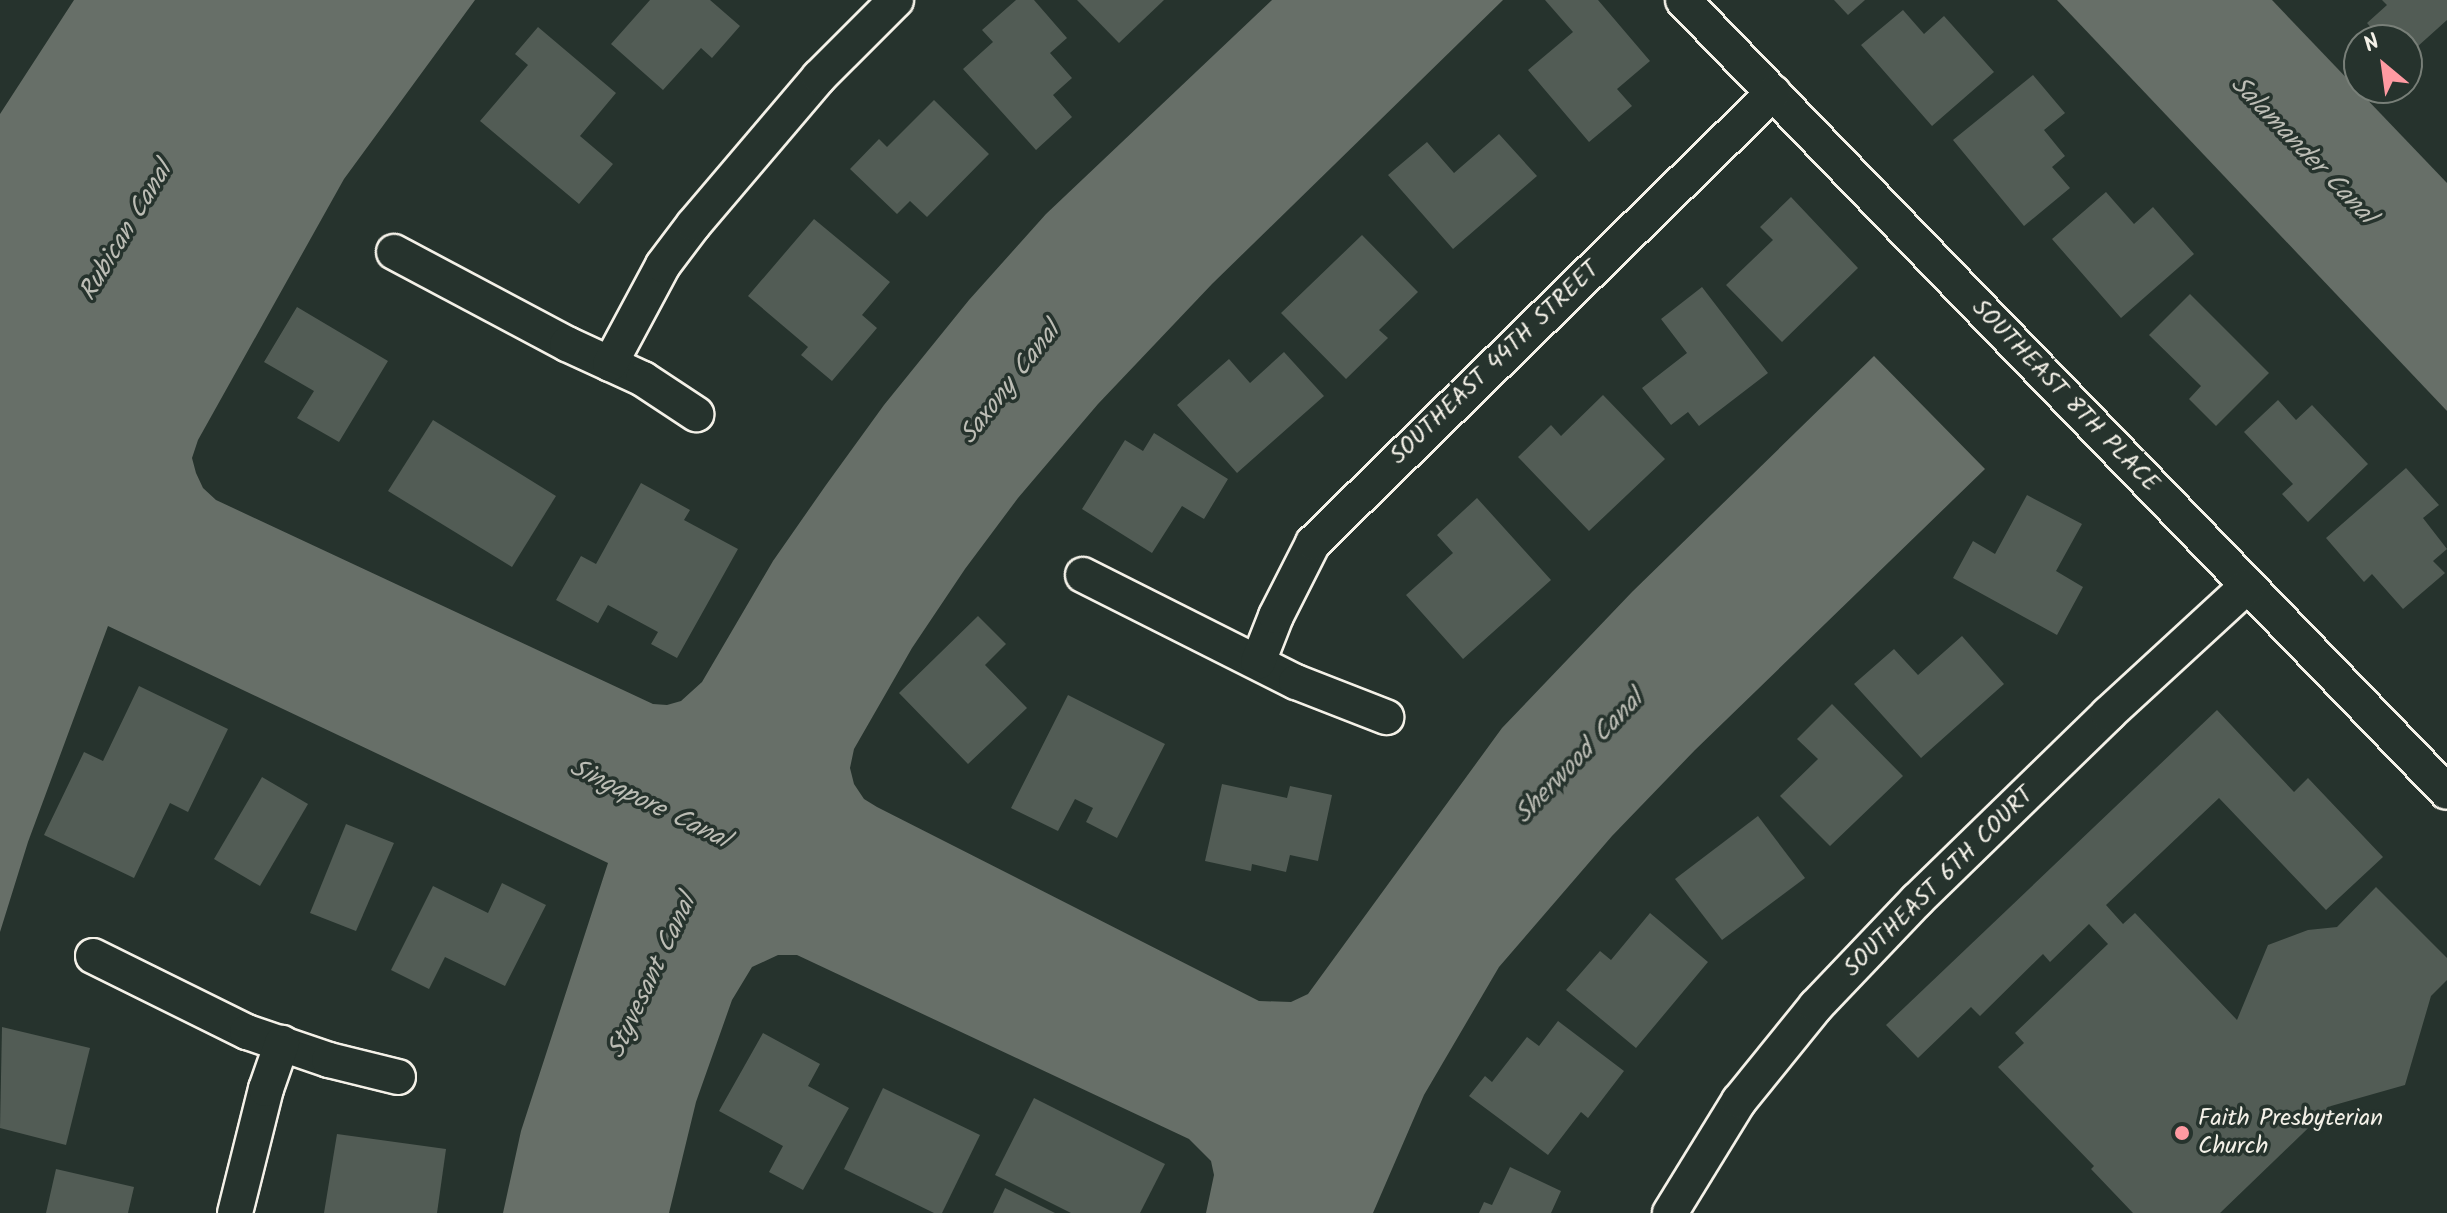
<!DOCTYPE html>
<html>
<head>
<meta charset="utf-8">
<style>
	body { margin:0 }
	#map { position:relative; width:2447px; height:1213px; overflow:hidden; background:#26332d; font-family:Kalam,sans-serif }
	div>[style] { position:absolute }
	.water>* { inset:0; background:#676f68 }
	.building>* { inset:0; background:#525c55 }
	.roads { filter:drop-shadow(2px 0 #f4f1e8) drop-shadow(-2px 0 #f4f1e8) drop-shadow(0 2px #f4f1e8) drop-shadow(0 -2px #f4f1e8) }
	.minor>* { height:34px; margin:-17px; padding:0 17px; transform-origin:17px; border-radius:17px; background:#26332d }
	.dots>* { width:22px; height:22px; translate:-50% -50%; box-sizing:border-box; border:4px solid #26332d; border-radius:50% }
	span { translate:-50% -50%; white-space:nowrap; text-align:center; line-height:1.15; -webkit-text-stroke:7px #26332d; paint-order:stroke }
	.street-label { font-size:24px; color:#f4f1e8 }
	.poi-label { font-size:24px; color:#f4f1e8 }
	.left { translate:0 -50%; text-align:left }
	.water-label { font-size:26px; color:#bcbdb5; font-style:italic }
	.north { position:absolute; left:2343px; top:24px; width:80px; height:80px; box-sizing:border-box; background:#26332d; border:2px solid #787f78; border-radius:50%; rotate:331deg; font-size:22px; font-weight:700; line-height:32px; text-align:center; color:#f4f1e8 }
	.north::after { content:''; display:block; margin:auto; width:28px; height:36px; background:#ff9aa2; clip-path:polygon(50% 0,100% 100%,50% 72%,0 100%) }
</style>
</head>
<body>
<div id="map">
	<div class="water">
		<div style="clip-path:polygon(74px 0,475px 0,344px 179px,198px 440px,192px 458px,196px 473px,203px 488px,216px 500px,653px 704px,667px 705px,681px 701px,702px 682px,773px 561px,826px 485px,884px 405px,969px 300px,1046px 214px,1272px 0,1503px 0,1212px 284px,1098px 404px,1018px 498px,965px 569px,912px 648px,854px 749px,850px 768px,854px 784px,864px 799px,877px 807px,1259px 1001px,1291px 1002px,1308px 994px,1502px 728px,1632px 592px,1874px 356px,1985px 469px,1695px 750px,1612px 836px,1499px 967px,1424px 1095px,1373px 1213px,1206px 1213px,1214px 1175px,1211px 1161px,1189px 1139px,797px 955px,778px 955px,752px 967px,732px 1000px,696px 1102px,669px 1213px,503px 1213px,521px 1131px,608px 863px,108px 626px,28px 842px,0 932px,0 114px)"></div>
		<div style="clip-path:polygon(2057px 0,2272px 0,2447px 183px,2447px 411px)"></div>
	</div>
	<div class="building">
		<div style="clip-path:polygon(650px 0,710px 0,740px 26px,712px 58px,701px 48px,663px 90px,611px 44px)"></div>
		<div style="clip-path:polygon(1016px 0,1034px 0,1067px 38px,1050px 53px,1072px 78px,1053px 95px,1072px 117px,1036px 150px,963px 69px,993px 42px,982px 30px)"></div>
		<div style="clip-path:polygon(1077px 0,1164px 0,1119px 43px)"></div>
		<div style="clip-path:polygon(1545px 0,1598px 0,1650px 61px,1617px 89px,1632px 106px,1589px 142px,1528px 70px,1573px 32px)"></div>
		<div style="clip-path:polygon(1834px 0,1865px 0,1848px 15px)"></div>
		<div style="clip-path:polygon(2382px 0,2447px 0,2447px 20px,2407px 56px,2407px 40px,2382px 40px,2367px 23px,2387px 5px)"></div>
		<div style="clip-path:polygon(1903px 10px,1924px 34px,1944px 16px,1994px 72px,1932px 126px,1861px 45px)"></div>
		<div style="clip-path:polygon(538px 27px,616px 93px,580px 136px,613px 164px,579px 204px,480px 121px,528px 65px,515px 54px)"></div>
		<div style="clip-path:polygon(2033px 75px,2065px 113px,2044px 130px,2065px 156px,2052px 167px,2070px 188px,2024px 226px,1953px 140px)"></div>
		<div style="clip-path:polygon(934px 100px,989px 154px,927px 217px,910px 201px,897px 214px,850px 169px,879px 139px,887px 147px)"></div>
		<div style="clip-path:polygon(1499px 134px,1537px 176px,1453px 249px,1388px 175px,1427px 142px,1454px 173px)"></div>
		<div style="clip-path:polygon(2106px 192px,2134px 224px,2153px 207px,2194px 254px,2121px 318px,2052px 239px)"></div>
		<div style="clip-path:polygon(1791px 197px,1858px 268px,1782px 342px,1726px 285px,1773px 240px,1760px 227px)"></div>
		<div style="clip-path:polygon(814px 219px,890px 282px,862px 315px,877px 328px,832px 381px,801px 355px,808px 347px,748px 296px)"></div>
		<div style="clip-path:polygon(1362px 235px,1418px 292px,1379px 330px,1388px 338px,1346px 379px,1281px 313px)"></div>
		<div style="clip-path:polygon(1702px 287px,1768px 373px,1699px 426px,1688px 412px,1671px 425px,1642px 388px,1687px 353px,1661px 319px)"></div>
		<div style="clip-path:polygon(2190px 294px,2269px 373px,2216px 426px,2189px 399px,2201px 386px,2149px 335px)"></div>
		<div style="clip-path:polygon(297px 307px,388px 361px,339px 442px,297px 418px,314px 391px,264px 362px)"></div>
		<div style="clip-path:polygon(1284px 352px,1324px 396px,1237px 473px,1177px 405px,1229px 359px,1250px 383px)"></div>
		<div style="clip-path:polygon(1603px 395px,1665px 459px,1589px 531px,1518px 457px,1551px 425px,1561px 436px)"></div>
		<div style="clip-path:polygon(2278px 400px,2296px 420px,2312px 405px,2368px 464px,2308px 522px,2282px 494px,2293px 484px,2244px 432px)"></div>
		<div style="clip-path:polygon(433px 420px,556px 496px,512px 567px,388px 491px)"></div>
		<div style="clip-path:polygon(1154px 433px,1228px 479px,1204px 519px,1182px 506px,1152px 553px,1082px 509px,1125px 440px,1143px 451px)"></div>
		<div style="clip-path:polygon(2406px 468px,2439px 505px,2423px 518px,2447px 549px,2433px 561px,2445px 573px,2403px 609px,2372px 574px,2364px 582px,2326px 538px)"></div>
		<div style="clip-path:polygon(641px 483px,690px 510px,684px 520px,738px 549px,677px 658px,651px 644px,658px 632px,608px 605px,598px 623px,556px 600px,581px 556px,596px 564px)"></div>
		<div style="clip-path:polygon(2027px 495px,2082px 524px,2056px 571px,2083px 587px,2057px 635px,1953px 578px,1973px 541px,1995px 554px)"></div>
		<div style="clip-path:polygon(1477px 498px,1551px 580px,1463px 659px,1406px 595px,1453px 553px,1437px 535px)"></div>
		<div style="clip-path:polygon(978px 616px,1006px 644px,985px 665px,1027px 708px,968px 764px,899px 693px)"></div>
		<div style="clip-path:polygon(1962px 636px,2004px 684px,1921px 758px,1854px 684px,1894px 649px,1918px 675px)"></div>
		<div style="clip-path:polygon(139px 686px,228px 729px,188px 812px,170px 803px,134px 878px,44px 835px,84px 752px,103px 761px)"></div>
		<div style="clip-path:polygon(1068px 695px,1165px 744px,1117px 838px,1086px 822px,1093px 808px,1075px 799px,1058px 831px,1011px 808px)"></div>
		<div style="clip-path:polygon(1832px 704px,1903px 776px,1830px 846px,1780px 796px,1818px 759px,1797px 739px)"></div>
		<div style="clip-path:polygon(2217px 710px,2294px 792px,2308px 778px,2383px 857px,2326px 910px,2219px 798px,2106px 905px,2123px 924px,2135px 913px,2237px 1020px,2268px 945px,2308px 930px,2337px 927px,2376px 887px,2447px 958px,2447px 980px,2431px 996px,2405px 1085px,2331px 1106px,2220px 1213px,2133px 1213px,2091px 1169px,2094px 1166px,1998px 1067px,2024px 1043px,2015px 1033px,2108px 944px,2089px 924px,2050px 962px,2043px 954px,1980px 1016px,1971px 1007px,1918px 1058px,1886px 1025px)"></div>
		<div style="clip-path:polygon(262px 777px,308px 804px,260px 886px,214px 859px)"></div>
		<div style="clip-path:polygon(1222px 784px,1287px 798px,1290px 786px,1332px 795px,1318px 861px,1290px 855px,1286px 872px,1252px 864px,1251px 871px,1205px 861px)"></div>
		<div style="clip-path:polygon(1758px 816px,1805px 878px,1722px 940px,1675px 879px)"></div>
		<div style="clip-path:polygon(346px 824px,394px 843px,356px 931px,310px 913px)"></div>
		<div style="clip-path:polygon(502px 883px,546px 905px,505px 986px,445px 957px,429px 989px,391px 970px,433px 886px,488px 913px)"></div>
		<div style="clip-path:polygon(1650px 913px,1708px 962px,1636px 1048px,1566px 990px,1600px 951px,1611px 960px)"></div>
		<div style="clip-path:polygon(1558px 1021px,1624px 1071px,1588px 1118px,1581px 1112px,1548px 1155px,1469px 1096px,1485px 1076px,1492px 1082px,1527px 1037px,1539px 1046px)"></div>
		<div style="clip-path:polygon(2px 1027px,90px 1048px,66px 1145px,0 1128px)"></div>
		<div style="clip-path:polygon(763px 1033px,820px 1064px,808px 1086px,849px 1108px,803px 1190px,769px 1172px,783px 1146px,719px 1111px)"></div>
		<div style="clip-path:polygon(883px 1088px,980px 1135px,942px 1213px,934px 1213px,844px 1169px)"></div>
		<div style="clip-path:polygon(1034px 1098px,1165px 1164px,1140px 1213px,1071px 1213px,995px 1175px)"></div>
		<div style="clip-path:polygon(337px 1134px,446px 1149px,437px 1213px,324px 1213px)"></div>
		<div style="clip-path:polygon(1510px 1167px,1561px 1191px,1551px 1213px,1479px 1213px,1484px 1202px,1492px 1205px)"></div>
		<div style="clip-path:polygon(56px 1169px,134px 1187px,128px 1213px,46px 1213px)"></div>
		<div style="clip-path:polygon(1005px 1188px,1055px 1213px,993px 1213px)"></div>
	</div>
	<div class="roads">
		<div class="minor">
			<div style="left:1683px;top:0;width:1100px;rotate:46.03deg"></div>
			<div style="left:394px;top:252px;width:196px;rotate:28deg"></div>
			<div style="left:567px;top:344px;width:84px;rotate:24.7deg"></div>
			<div style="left:643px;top:379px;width:64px;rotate:33.4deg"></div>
			<div style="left:610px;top:364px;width:112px;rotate:-61.8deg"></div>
			<div style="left:663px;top:265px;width:51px;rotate:-52.9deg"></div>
			<div style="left:694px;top:224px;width:193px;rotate:-49.6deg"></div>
			<div style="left:819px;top:77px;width:109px;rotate:-45deg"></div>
			<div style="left:1083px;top:575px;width:238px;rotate:26.7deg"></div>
			<div style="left:1296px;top:682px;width:97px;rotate:21.3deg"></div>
			<div style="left:1258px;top:662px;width:49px;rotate:-68.6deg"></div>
			<div style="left:1276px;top:616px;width:82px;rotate:-63.1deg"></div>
			<div style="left:1313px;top:543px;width:644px;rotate:-44.37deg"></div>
			<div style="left:93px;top:956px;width:172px;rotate:26.3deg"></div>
			<div style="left:247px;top:1032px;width:87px;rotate:18.9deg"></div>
			<div style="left:329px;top:1060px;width:71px;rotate:13.8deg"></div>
			<div style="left:235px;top:1213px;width:128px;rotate:-76deg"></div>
			<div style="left:266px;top:1089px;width:49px;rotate:-70.8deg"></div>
			<div style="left:1670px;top:1213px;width:132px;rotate:-58.4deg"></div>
			<div style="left:1739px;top:1101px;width:122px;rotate:-51deg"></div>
			<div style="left:1816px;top:1006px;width:146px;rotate:-46.4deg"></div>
			<div style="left:1917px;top:900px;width:267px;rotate:-44.2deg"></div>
			<div style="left:2108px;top:714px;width:189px;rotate:-42.6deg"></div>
		</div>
	</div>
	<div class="dots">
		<div style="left:2182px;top:1133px;background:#ff9aa2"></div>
	</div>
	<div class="street-label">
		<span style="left:1495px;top:363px;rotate:-44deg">SOUTHEAST 44TH STREET</span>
		<span style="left:2065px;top:396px;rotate:46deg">SOUTHEAST 8TH PLACE</span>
		<span style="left:1939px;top:882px;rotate:-45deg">SOUTHEAST 6TH COURT</span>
	</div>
	<div class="poi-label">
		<span class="left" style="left:2198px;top:1133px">Faith Presbyterian<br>Church</span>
	</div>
	<div class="water-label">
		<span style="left:2302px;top:151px;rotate:46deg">Salamander Canal</span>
		<span style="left:127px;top:232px;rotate:-59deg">Rubican Canal</span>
		<span style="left:1011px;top:384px;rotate:-52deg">Saxony Canal</span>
		<span style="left:1580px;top:758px;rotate:-46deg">Sherwood Canal</span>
		<span style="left:649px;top:805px;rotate:26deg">Singapore Canal</span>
		<span style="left:653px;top:977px;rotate:-65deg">Styvesant Canal</span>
	</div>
	<div class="north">N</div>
</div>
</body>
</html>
